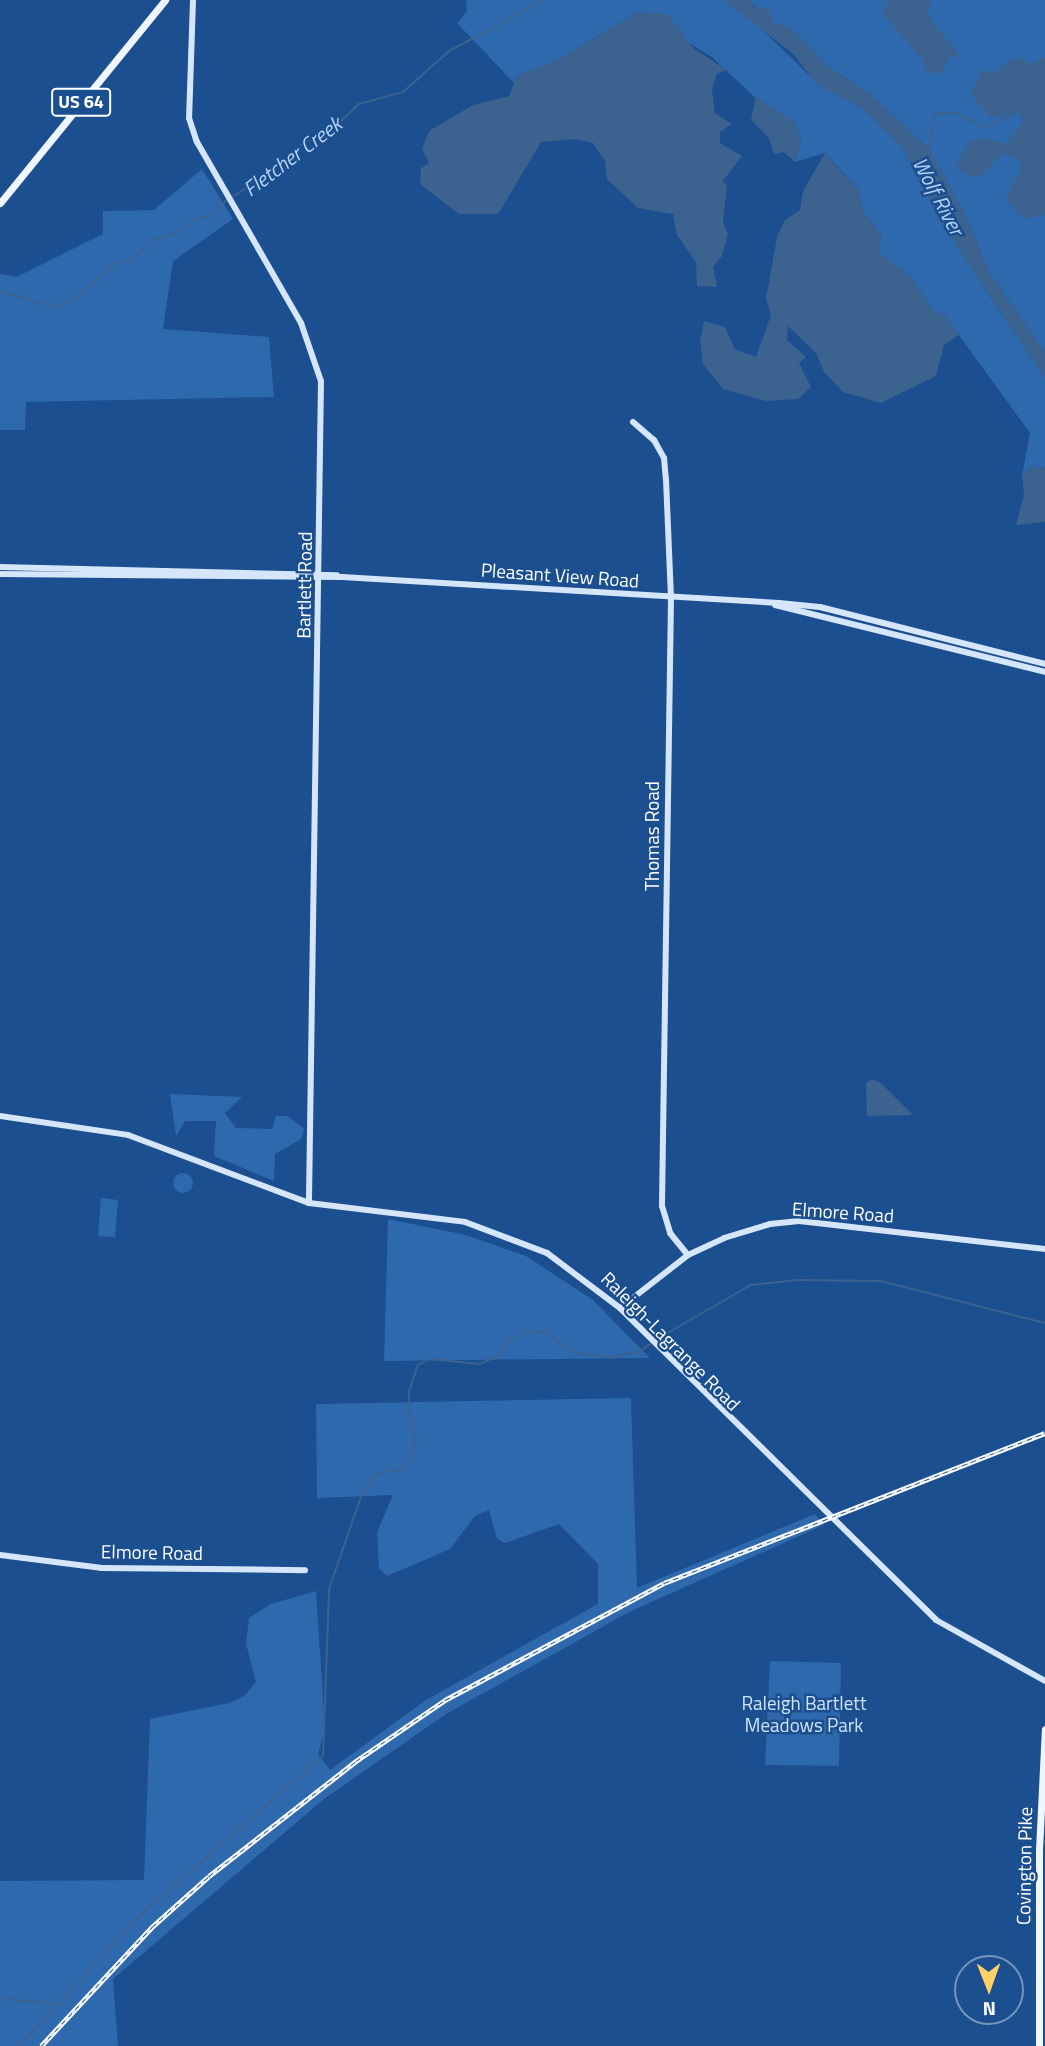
<!DOCTYPE html>
<html>
<head>
<meta charset="utf-8">
<style>
	body { margin:0 }
	#map { position:relative; width:1045px; height:2046px; overflow:hidden; background:#1b4f8f; font-family:"Titillium Web",sans-serif }
	div>[style] { position:absolute }
	.green>* { inset:0; background:#2e69ad }
	.round { border-radius:50% }
	.water>* { inset:0; background:#3c6290 }
	.stream>* { height:2px; margin:-1px; padding:0 1px; transform-origin:1px; border-radius:1px; background:#3c6290 }
	.secondary>* { height:6px; margin:-3px; padding:0 3px; transform-origin:3px; border-radius:3px; background:#d6e6fa }
	.primary>* { height:7px; margin:-3.5px; padding:0 3.5px; transform-origin:3.5px; border-radius:3.5px; background:#f0f6ff }
	.rail>* { height:4.5px; margin-top:-2.25px; transform-origin:0; background:repeating-linear-gradient(90deg,#1b4f8f 0 5px,#fff 0 10px); box-sizing:border-box; border-block:2px solid #fff }
	span { translate:-50% -50%; white-space:nowrap; text-align:center; line-height:1.15; -webkit-text-stroke:5px #1b4f8f; paint-order:stroke }
	.shield-label span { padding:2px 5px; background:#1b4f8f; border:2px solid; border-radius:5px; -webkit-text-stroke-width:0 }
	.shield-label { font-size:18px; color:#fff; font-weight:700 }
	.street-label { font-size:19px; color:#fff }
	.park-label { font-size:19px; color:#cfe3fa }
	.water-label { font-size:21px; color:#b5d3f5; font-style:italic }
	.north { position:absolute; left:954px; top:1955px; width:70px; height:70px; box-sizing:border-box; background:#1b4f8f; border:2px solid #7695bc; border-radius:50%; rotate:179deg; font-size:19px; font-weight:700; line-height:28px; text-align:center; color:#fff }
	.north::after { content:''; display:block; margin:auto; width:24px; height:32px; background:#ffd166; clip-path:polygon(50% 0,100% 100%,50% 72%,0 100%) }
</style>
</head>
<body>
<div id="map">
	<div class="green">
		<div style="clip-path:polygon(466px 0,724px 0,744px 12px,808px 74px,865px 110px,901px 146px,985px 289px,1045px 378px,1045px 468px,1032px 466px,1022px 476px,1030px 433px,945px 316px,932px 310px,910px 276px,877px 252px,882px 237px,863px 211px,858px 190px,842px 171px,825px 153px,795px 162px,801px 140px,795px 123px,764px 106px,712px 57px,638px 12px,556px 61px,517px 76px,514px 83px,457px 23px,467px 11px)"></div>
		<div style="clip-path:polygon(748px 0,1045px 0,1045px 353px,989px 272px,964px 212px,923px 143px,878px 106px,870px 94px,826px 65px,793px 32px,774px 23px)"></div>
		<div style="clip-path:polygon(202px 169px,233px 219px,173px 261px,163px 329px,269px 337px,274px 397px,26px 402px,25px 430px,0 430px,0 274px,17px 277px,103px 234px,103px 211px,154px 210px)"></div>
		<div style="clip-path:polygon(170px 1094px,242px 1097px,225px 1113px,236px 1128px,272px 1129px,276px 1116px,288px 1116px,304px 1129px,301px 1139px,275px 1154px,274px 1181px,214px 1156px,216px 1121px,185px 1121px,176px 1136px)"></div>
		<div class="round" style="left:173px;top:1173px;width:20px;height:20px"></div>
		<div style="clip-path:polygon(101px 1198px,118px 1200px,115px 1237px,98px 1236px)"></div>
		<div style="clip-path:polygon(388px 1219px,466px 1235px,526px 1256px,593px 1300px,650px 1358px,384px 1361px)"></div>
		<div style="clip-path:polygon(631px 1398px,637px 1588px,815px 1514px,824px 1525px,629px 1612px,446px 1714px,324px 1799px,113px 1979px,118px 2046px,0 2046px,0 1881px,144px 1880px,150px 1719px,229px 1703px,244px 1696px,256px 1682px,246px 1644px,249px 1618px,271px 1604px,316px 1591px,325px 1730px,318px 1754px,330px 1770px,426px 1700px,598px 1604px,598px 1564px,559px 1524px,505px 1543px,497px 1539px,489px 1510px,475px 1516px,450px 1549px,387px 1576px,379px 1568px,377px 1532px,393px 1495px,317px 1498px,316px 1404px)"></div>
		<div style="clip-path:polygon(770px 1661px,841px 1663px,839px 1766px,765px 1765px)"></div>
	</div>
	<div class="water">
		<div style="clip-path:polygon(724px 0,748px 0,755px 7px,769px 10px,774px 23px,791px 28px,826px 65px,870px 94px,929px 149px,964px 212px,989px 272px,1045px 353px,1045px 378px,957px 247px,901px 146px,865px 110px,817px 84px,793px 54px)"></div>
		<div style="clip-path:polygon(889px 0,931px 0,928px 15px,960px 57px,949px 57px,943px 71px,928px 74px,923px 60px,882px 14px)"></div>
		<div style="clip-path:polygon(638px 12px,667px 14px,694px 49px,727px 70px,717px 74px,712px 89px,715px 113px,732px 124px,720px 132px,720px 143px,742px 156px,722px 182px,727px 185px,723px 222px,728px 234px,722px 256px,713px 267px,717px 287px,697px 286px,696px 262px,677px 235px,673px 214px,638px 208px,607px 179px,605px 161px,593px 143px,574px 139px,541px 142px,498px 214px,459px 214px,420px 184px,421px 168px,429px 163px,422px 149px,429px 131px,473px 105px,509px 96px,517px 76px,556px 61px)"></div>
		<div style="clip-path:polygon(1045px 57px,1045px 215px,1025px 219px,1005px 199px,1022px 166px,1017px 159px,1002px 153px,982px 176px,971px 177px,958px 168px,958px 161px,970px 141px,981px 138px,1006px 144px,1023px 121px,1019px 112px,990px 117px,970px 94px,982px 71px,997px 71px,1010px 60px,1022px 58px,1029px 64px)"></div>
		<div style="clip-path:polygon(756px 97px,795px 123px,801px 140px,795px 162px,784px 152px,774px 154px,769px 138px,751px 120px)"></div>
		<div style="clip-path:polygon(825px 153px,858px 190px,863px 211px,882px 237px,878px 252px,910px 276px,932px 309px,945px 316px,959px 335px,944px 345px,936px 376px,881px 403px,843px 392px,824px 372px,816px 353px,788px 326px,787px 340px,806px 357px,799px 363px,811px 387px,798px 399px,766px 401px,723px 389px,703px 364px,700px 341px,704px 321px,725px 327px,735px 349px,756px 357px,771px 315px,766px 299px,777px 237px,785px 220px,800px 210px,803px 191px)"></div>
		<div style="clip-path:polygon(1032px 466px,1045px 468px,1045px 522px,1016px 525px,1024px 495px,1022px 476px)"></div>
		<div style="clip-path:polygon(872px 1079px,881px 1083px,913px 1115px,867px 1116px,866px 1083px)"></div>
	</div>
	<div class="stream">
		<div style="left:928px;top:151px;width:39px;rotate:-78deg"></div>
		<div style="left:936px;top:113px;width:19px"></div>
		<div style="left:955px;top:113px;width:33px;rotate:25deg"></div>
		<div style="left:985px;top:127px;width:37px;rotate:-24deg"></div>
		<div style="left:232px;top:197px;width:67px;rotate:-32.7deg"></div>
		<div style="left:288px;top:161px;width:26px;rotate:-50deg"></div>
		<div style="left:305px;top:141px;width:19px;rotate:-12deg"></div>
		<div style="left:324px;top:137px;width:48px;rotate:-43.3deg"></div>
		<div style="left:359px;top:104px;width:46px;rotate:-15.3deg"></div>
		<div style="left:403px;top:92px;width:62px;rotate:-41.7deg"></div>
		<div style="left:449px;top:51px;width:109px;rotate:-28deg"></div>
		<div style="left:0;top:291px;width:55px;rotate:16.8deg"></div>
		<div style="left:53px;top:307px;width:24px;rotate:-22deg"></div>
		<div style="left:75px;top:298px;width:54px;rotate:-40.5deg"></div>
		<div style="left:116px;top:263px;width:16px;rotate:-14deg"></div>
		<div style="left:132px;top:259px;width:29px;rotate:-41deg"></div>
		<div style="left:154px;top:240px;width:25px;rotate:-18deg"></div>
		<div style="left:178px;top:232px;width:24px;rotate:-36deg"></div>
		<div style="left:197px;top:218px;width:12px;rotate:-9deg"></div>
		<div style="left:209px;top:216px;width:24px;rotate:-42deg"></div>
		<div style="left:657px;top:1339px;width:108px;rotate:-29.9deg"></div>
		<div style="left:751px;top:1285px;width:47px;rotate:-6.1deg"></div>
		<div style="left:798px;top:1280px;width:83px;rotate:0.7deg"></div>
		<div style="left:881px;top:1281px;width:169px;rotate:14.4deg"></div>
		<div style="left:6px;top:1999px;width:50px;rotate:5.7deg"></div>
		<div style="left:19px;top:2046px;width:174px;rotate:-47.3deg"></div>
		<div style="left:137px;top:1918px;width:247px;rotate:-41.1deg"></div>
		<div style="left:323px;top:1756px;width:167px;rotate:-87.9deg"></div>
		<div style="left:329px;top:1589px;width:104px;rotate:-70.9deg"></div>
		<div style="left:363px;top:1491px;width:23px;rotate:-50deg"></div>
		<div style="left:378px;top:1473px;width:21px;rotate:-8deg"></div>
		<div style="left:399px;top:1470px;width:18px;rotate:-43deg"></div>
		<div style="left:412px;top:1458px;width:22px;rotate:-80deg"></div>
		<div style="left:416px;top:1436px;width:25px;rotate:-108deg"></div>
		<div style="left:408px;top:1412px;width:20px;rotate:-87deg"></div>
		<div style="left:409px;top:1392px;width:28px;rotate:-72deg"></div>
		<div style="left:418px;top:1365px;width:13px;rotate:-27deg"></div>
		<div style="left:430px;top:1359px;width:50px;rotate:5.7deg"></div>
		<div style="left:480px;top:1364px;width:20px;rotate:-24deg"></div>
		<div style="left:498px;top:1356px;width:17px;rotate:-57deg"></div>
		<div style="left:507px;top:1342px;width:22px;rotate:-30deg"></div>
		<div style="left:526px;top:1331px;width:20px;rotate:3deg"></div>
		<div style="left:546px;top:1332px;width:34px;rotate:37deg"></div>
		<div style="left:573px;top:1352px;width:36px;rotate:9deg"></div>
		<div style="left:609px;top:1358px;width:32px;rotate:-13deg"></div>
		<div style="left:640px;top:1351px;width:16px;rotate:-35deg"></div>
	</div>
	<div class="secondary">
		<div style="left:193px;top:0;width:118px;rotate:91.9deg"></div>
		<div style="left:189px;top:118px;width:25px;rotate:72deg"></div>
		<div style="left:197px;top:142px;width:209px;rotate:60.1deg"></div>
		<div style="left:301px;top:323px;width:61px;rotate:71deg"></div>
		<div style="left:321px;top:381px;width:822px;rotate:90.84deg"></div>
		<div style="left:633px;top:422px;width:28px;rotate:41deg"></div>
		<div style="left:654px;top:440px;width:21px;rotate:61deg"></div>
		<div style="left:664px;top:458px;width:21px;rotate:85deg"></div>
		<div style="left:666px;top:479px;width:119px;rotate:87.6deg"></div>
		<div style="left:671px;top:598px;width:608px;rotate:90.85deg"></div>
		<div style="left:662px;top:1206px;width:28px;rotate:73deg"></div>
		<div style="left:670px;top:1233px;width:28px;rotate:51deg"></div>
		<div style="left:0;top:567px;width:337px;rotate:1.4deg"></div>
		<div style="left:0;top:574px;width:342px;rotate:0.5deg"></div>
		<div style="left:342px;top:577px;width:438px;rotate:3.4deg"></div>
		<div style="left:779px;top:603px;width:41px;rotate:5.6deg"></div>
		<div style="left:820px;top:607px;width:232px;rotate:14.2deg"></div>
		<div style="left:775px;top:605px;width:278px;rotate:13.9deg"></div>
		<div style="left:0;top:1116px;width:129px;rotate:8.4deg"></div>
		<div style="left:128px;top:1135px;width:193px;rotate:20.6deg"></div>
		<div style="left:309px;top:1203px;width:157px;rotate:6.9deg"></div>
		<div style="left:465px;top:1222px;width:88px;rotate:20.7deg"></div>
		<div style="left:547px;top:1253px;width:91px;rotate:37deg"></div>
		<div style="left:620px;top:1308px;width:444px;rotate:44.6deg"></div>
		<div style="left:936px;top:1620px;width:125px;rotate:29.2deg"></div>
		<div style="left:620px;top:1308px;width:86px;rotate:-37.9deg"></div>
		<div style="left:688px;top:1255px;width:40px;rotate:-25deg"></div>
		<div style="left:724px;top:1238px;width:48px;rotate:-16.9deg"></div>
		<div style="left:770px;top:1224px;width:29px;rotate:-6deg"></div>
		<div style="left:799px;top:1221px;width:248px;rotate:6.5deg"></div>
		<div style="left:0;top:1555px;width:103px;rotate:7.3deg"></div>
		<div style="left:102px;top:1568px;width:203px;rotate:0.6deg"></div>
	</div>
	<div class="primary">
		<div style="left:0;top:203px;width:262px;rotate:-50.9deg"></div>
		<div style="left:1039px;top:2046px;width:196px;rotate:-90deg"></div>
		<div style="left:1039px;top:1850px;width:121px;rotate:-87.2deg"></div>
	</div>
	<div class="rail">
		<div style="left:41px;top:2046px;width:163px;rotate:-47deg"></div>
		<div style="left:152px;top:1927px;width:76px;rotate:-41.8deg"></div>
		<div style="left:209px;top:1876px;width:187px;rotate:-38deg"></div>
		<div style="left:356px;top:1761px;width:108px;rotate:-34.4deg"></div>
		<div style="left:445px;top:1700px;width:248px;rotate:-28.1deg"></div>
		<div style="left:664px;top:1583px;width:409px;rotate:-21.5deg"></div>
	</div>
	<div class="shield-label">
		<span style="left:81px;top:102px">US 64</span>
	</div>
	<div class="street-label">
		<span style="left:560px;top:575px;rotate:4deg">Pleasant View Road</span>
		<span style="left:304px;top:585px;rotate:-89deg">Bartlett Road</span>
		<span style="left:652px;top:836px;rotate:-90deg">Thomas Road</span>
		<span style="left:843px;top:1212px;rotate:4deg">Elmore Road</span>
		<span style="left:671px;top:1341px;rotate:45deg">Raleigh-Lagrange Road</span>
		<span style="left:152px;top:1552px;rotate:1deg">Elmore Road</span>
		<span style="left:1024px;top:1866px;rotate:-89deg">Covington Pike</span>
	</div>
	<div class="park-label">
		<span style="left:804px;top:1714px">Raleigh Bartlett<br>Meadows Park</span>
	</div>
	<div class="water-label">
		<span style="left:292px;top:156px;rotate:-37deg">Fletcher Creek</span>
		<span style="left:939px;top:196px;rotate:62deg">Wolf River</span>
	</div>
	<div class="north">N</div>
</div>
</body>
</html>
